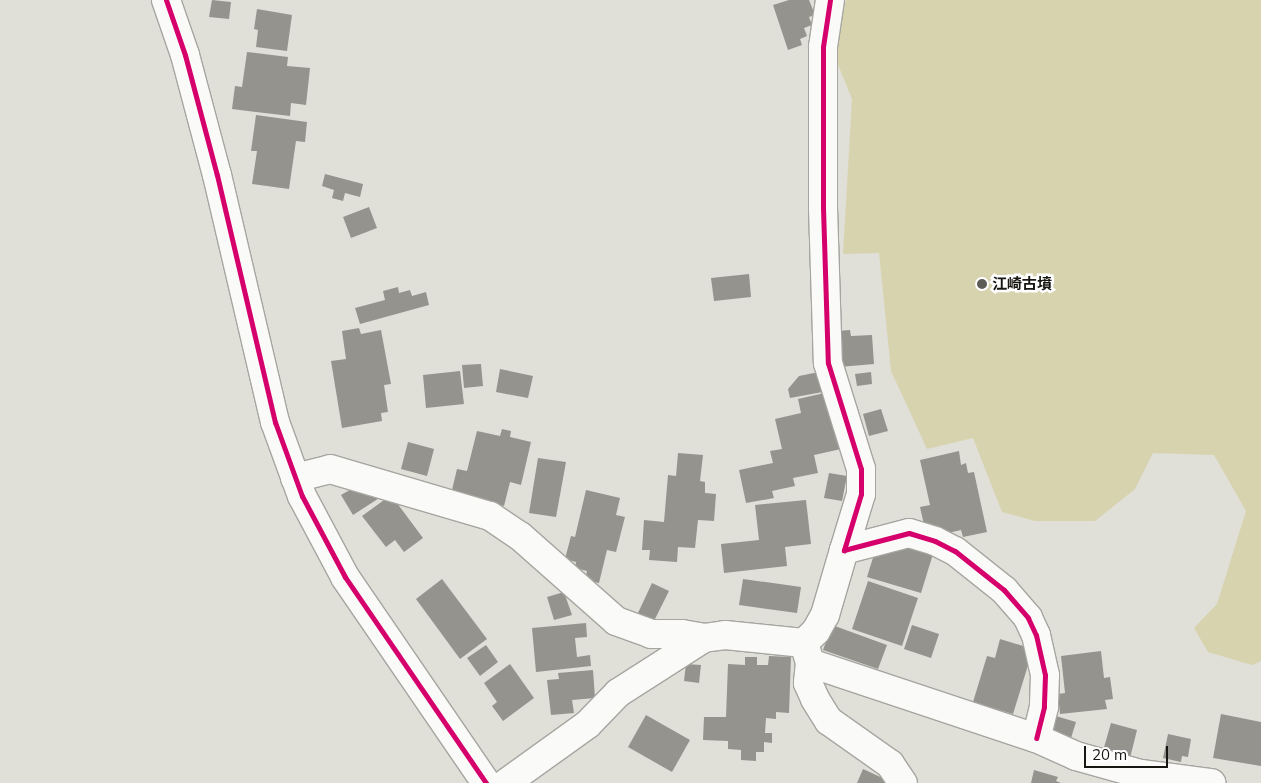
<!DOCTYPE html>
<html>
<head>
<meta charset="utf-8">
<style>
	body { margin:0 }
	#map { position:relative; width:1261px; height:783px; overflow:hidden; background:#e0dfd8; font-family:Mulish,"Noto Sans JP",sans-serif }
	div>[style] { position:absolute }
	.green>* { inset:0; background:#d8d3af }
	.building>* { inset:0; background:#94938e }
	.roads { filter:drop-shadow(1px 0 #a6a5a0) drop-shadow(-1px 0 #a6a5a0) drop-shadow(0 1px #a6a5a0) drop-shadow(0 -1px #a6a5a0) }
	.minor>* { height:28px; margin:-14px; padding:0 14px; transform-origin:14px; border-radius:14px; background:#fafaf9 }
	.cycleway>* { height:5px; margin:-2.5px; padding:0 2.5px; transform-origin:2.5px; border-radius:2.5px; background:#d6006c }
	.dots>* { width:14px; height:14px; translate:-50% -50%; box-sizing:border-box; border:2px solid #fff; border-radius:50% }
	span { translate:-50% -50%; white-space:nowrap; text-align:center; line-height:1.15; -webkit-text-stroke:5px #fff; paint-order:stroke }
	.poi-label { font-size:15px; color:#171612; font-weight:700 }
	.left { translate:0 -50%; text-align:left }
	.scale { position:absolute; left:1084px; top:746px; width:84px; height:22px; box-sizing:border-box; border:2px solid #171612; border-top:0; padding-left:6px; font-size:15px; line-height:18px; white-space:nowrap; color:#171612; -webkit-text-stroke:4px #fff; paint-order:stroke }
</style>
</head>
<body>
<div id="map">
	<div class="green">
		<div style="clip-path:polygon(846px 0,1261px 0,1261px 661px,1252px 665px,1208px 652px,1194px 628px,1217px 604px,1246px 511px,1214px 455px,1153px 453px,1135px 489px,1095px 521px,1035px 521px,1002px 512px,973px 438px,927px 449px,891px 371px,879px 253px,843px 254px,852px 99px,834px 55px)"></div>
	</div>
	<div class="building">
		<div style="clip-path:polygon(212px 0,231px 2px,229px 19px,209px 17px)"></div>
		<div style="clip-path:polygon(789px 0,809px 0,815px 15px,809px 17px,812px 25px,804px 28px,807px 36px,800px 39px,802px 45px,788px 50px,773px 5px)"></div>
		<div style="clip-path:polygon(257px 9px,292px 15px,287px 51px,256px 47px,258px 30px,254px 29px)"></div>
		<div style="clip-path:polygon(247px 52px,288px 57px,287px 66px,310px 68px,306px 105px,291px 103px,290px 116px,232px 109px,235px 86px,242px 87px)"></div>
		<div style="clip-path:polygon(256px 115px,307px 122px,305px 142px,296px 141px,289px 189px,252px 184px,257px 151px,251px 151px)"></div>
		<div style="clip-path:polygon(325px 174px,363px 184px,360px 197px,345px 193px,343px 201px,332px 198px,334px 190px,322px 186px)"></div>
		<div style="clip-path:polygon(369px 207px,377px 228px,351px 238px,343px 217px)"></div>
		<div style="clip-path:polygon(749px 274px,751px 297px,714px 301px,711px 278px)"></div>
		<div style="clip-path:polygon(398px 287px,399px 293px,410px 290px,412px 296px,426px 292px,429px 305px,360px 324px,355px 308px,385px 300px,383px 291px)"></div>
		<div style="clip-path:polygon(359px 328px,361px 334px,381px 330px,391px 384px,384px 385px,388px 412px,381px 413px,382px 421px,342px 428px,331px 361px,346px 359px,342px 331px)"></div>
		<div style="clip-path:polygon(850px 330px,851px 336px,872px 335px,874px 364px,839px 367px,837px 331px)"></div>
		<div style="clip-path:polygon(481px 364px,483px 386px,464px 388px,462px 365px)"></div>
		<div style="clip-path:polygon(500px 369px,533px 376px,528px 398px,496px 392px)"></div>
		<div style="clip-path:polygon(460px 371px,464px 404px,426px 408px,423px 375px)"></div>
		<div style="clip-path:polygon(824px 371px,828px 391px,790px 398px,788px 389px,799px 376px)"></div>
		<div style="clip-path:polygon(871px 372px,872px 384px,857px 386px,855px 374px)"></div>
		<div style="clip-path:polygon(829px 392px,841px 449px,814px 455px,818px 473px,793px 478px,795px 486px,772px 491px,774px 498px,746px 503px,739px 470px,773px 463px,770px 451px,782px 449px,775px 419px,801px 413px,798px 399px)"></div>
		<div style="clip-path:polygon(881px 409px,888px 431px,869px 436px,863px 414px)"></div>
		<div style="clip-path:polygon(502px 429px,511px 431px,510px 437px,531px 442px,521px 485px,510px 482px,504px 506px,451px 494px,457px 469px,467px 471px,477px 431px,500px 436px)"></div>
		<div style="clip-path:polygon(408px 442px,434px 449px,427px 476px,401px 469px)"></div>
		<div style="clip-path:polygon(959px 451px,961px 465px,966px 463px,968px 473px,974px 472px,987px 532px,963px 537px,961px 530px,935px 536px,925px 529px,920px 507px,930px 505px,920px 460px)"></div>
		<div style="clip-path:polygon(678px 453px,703px 455px,700px 481px,705px 482px,705px 493px,716px 494px,714px 521px,698px 520px,695px 548px,678px 547px,677px 562px,649px 560px,650px 550px,642px 550px,644px 520px,664px 522px,668px 475px,676px 476px)"></div>
		<div style="clip-path:polygon(538px 458px,566px 462px,556px 517px,529px 513px)"></div>
		<div style="clip-path:polygon(829px 473px,847px 476px,842px 501px,824px 498px)"></div>
		<div style="clip-path:polygon(360px 484px,387px 493px,353px 515px,341px 495px)"></div>
		<div style="clip-path:polygon(586px 490px,620px 498px,616px 515px,625px 517px,616px 552px,607px 550px,599px 583px,585px 580px,587px 571px,575px 568px,576px 562px,565px 559px,571px 536px,575px 537px)"></div>
		<div style="clip-path:polygon(391px 495px,423px 538px,404px 552px,395px 540px,386px 547px,362px 516px)"></div>
		<div style="clip-path:polygon(806px 500px,811px 544px,785px 547px,787px 566px,724px 573px,721px 544px,759px 540px,755px 505px)"></div>
		<div style="clip-path:polygon(900px 543px,933px 554px,921px 593px,867px 577px,875px 551px)"></div>
		<div style="clip-path:polygon(442px 579px,487px 639px,460px 659px,416px 599px)"></div>
		<div style="clip-path:polygon(743px 579px,801px 587px,797px 613px,739px 605px)"></div>
		<div style="clip-path:polygon(868px 581px,918px 598px,902px 646px,852px 629px)"></div>
		<div style="clip-path:polygon(652px 583px,669px 591px,653px 623px,637px 615px)"></div>
		<div style="clip-path:polygon(564px 592px,572px 615px,554px 620px,547px 597px)"></div>
		<div style="clip-path:polygon(586px 623px,587px 637px,575px 638px,577px 657px,590px 655px,591px 666px,536px 672px,532px 628px)"></div>
		<div style="clip-path:polygon(832px 625px,887px 645px,878px 669px,823px 650px)"></div>
		<div style="clip-path:polygon(912px 625px,939px 634px,931px 658px,904px 649px)"></div>
		<div style="clip-path:polygon(1000px 639px,1033px 649px,1013px 714px,973px 702px,987px 656px,995px 658px)"></div>
		<div style="clip-path:polygon(486px 645px,498px 662px,480px 676px,467px 658px)"></div>
		<div style="clip-path:polygon(1101px 651px,1104px 678px,1110px 677px,1113px 699px,1105px 700px,1107px 709px,1060px 714px,1058px 694px,1065px 693px,1061px 656px)"></div>
		<div style="clip-path:polygon(769px 656px,791px 657px,789px 713px,776px 712px,776px 719px,766px 718px,765px 733px,772px 733px,772px 743px,764px 742px,764px 752px,756px 752px,756px 761px,741px 760px,741px 750px,728px 749px,728px 741px,703px 740px,704px 717px,726px 717px,728px 664px,745px 665px,745px 657px,757px 657px,757px 665px,768px 665px)"></div>
		<div style="clip-path:polygon(510px 664px,534px 698px,503px 721px,492px 706px,497px 702px,484px 683px)"></div>
		<div style="clip-path:polygon(686px 664px,701px 665px,699px 683px,684px 681px)"></div>
		<div style="clip-path:polygon(593px 670px,595px 698px,572px 700px,574px 713px,551px 715px,547px 680px,559px 679px,558px 673px)"></div>
		<div style="clip-path:polygon(1049px 714px,1076px 722px,1071px 738px,1044px 731px)"></div>
		<div style="clip-path:polygon(1221px 714px,1261px 722px,1261px 766px,1213px 758px)"></div>
		<div style="clip-path:polygon(646px 715px,690px 740px,672px 772px,628px 747px)"></div>
		<div style="clip-path:polygon(1111px 723px,1137px 730px,1130px 758px,1103px 751px)"></div>
		<div style="clip-path:polygon(1168px 734px,1191px 739px,1188px 757px,1182px 756px,1181px 762px,1163px 758px)"></div>
		<div style="clip-path:polygon(863px 769px,889px 781px,888px 783px,857px 783px)"></div>
		<div style="clip-path:polygon(1034px 770px,1058px 777px,1056px 781px,1061px 783px,1031px 783px)"></div>
	</div>
	<div class="roads">
		<div class="minor">
			<div style="left:166px;top:0;width:58px;rotate:70.9deg"></div>
			<div style="left:185px;top:55px;width:124px;rotate:75.1deg"></div>
			<div style="left:217px;top:175px;width:254px;rotate:76.8deg"></div>
			<div style="left:275px;top:422px;width:79px;rotate:70deg"></div>
			<div style="left:302px;top:496px;width:92px;rotate:62deg"></div>
			<div style="left:345px;top:577px;width:250px;rotate:55.6deg"></div>
			<div style="left:830px;top:0;width:48px;rotate:98.5deg"></div>
			<div style="left:823px;top:47px;width:161px;rotate:90deg"></div>
			<div style="left:823px;top:208px;width:155px;rotate:88.2deg"></div>
			<div style="left:828px;top:363px;width:111px;rotate:72.7deg"></div>
			<div style="left:861px;top:469px;width:25px;rotate:90deg"></div>
			<div style="left:861px;top:494px;width:59px;rotate:106.9deg"></div>
			<div style="left:844px;top:550px;width:67px;rotate:-14.7deg"></div>
			<div style="left:909px;top:533px;width:27px;rotate:17deg"></div>
			<div style="left:935px;top:541px;width:22px;rotate:27deg"></div>
			<div style="left:955px;top:551px;width:63px;rotate:38.5deg"></div>
			<div style="left:1004px;top:590px;width:37px;rotate:49deg"></div>
			<div style="left:1028px;top:618px;width:19px;rotate:65deg"></div>
			<div style="left:1036px;top:635px;width:41px;rotate:77.3deg"></div>
			<div style="left:1045px;top:675px;width:32px;rotate:92deg"></div>
			<div style="left:1044px;top:707px;width:32px;rotate:104deg"></div>
			<div style="left:295px;top:478px;width:36px;rotate:-14deg"></div>
			<div style="left:330px;top:469px;width:167px;rotate:16.4deg"></div>
			<div style="left:490px;top:516px;width:36px;rotate:34deg"></div>
			<div style="left:520px;top:536px;width:128px;rotate:41.5deg"></div>
			<div style="left:616px;top:621px;width:37px;rotate:20deg"></div>
			<div style="left:651px;top:634px;width:31px"></div>
			<div style="left:682px;top:634px;width:22px;rotate:10deg"></div>
			<div style="left:804px;top:643px;width:17px;rotate:-45deg"></div>
			<div style="left:816px;top:631px;width:18px;rotate:-61deg"></div>
			<div style="left:825px;top:615px;width:68px;rotate:-73.7deg"></div>
			<div style="left:810px;top:663px;width:238px;rotate:18.4deg"></div>
			<div style="left:1036px;top:738px;width:44px;rotate:24.2deg"></div>
			<div style="left:1076px;top:756px;width:67px;rotate:15.5deg"></div>
			<div style="left:1141px;top:774px;width:71px;rotate:7.3deg"></div>
			<div style="left:506px;top:783px;width:101px;rotate:-35.7deg"></div>
			<div style="left:588px;top:724px;width:43px;rotate:-45.9deg"></div>
			<div style="left:618px;top:693px;width:102px;rotate:-32.6deg"></div>
			<div style="left:704px;top:638px;width:21px;rotate:-8deg"></div>
			<div style="left:725px;top:635px;width:79px;rotate:5.8deg"></div>
			<div style="left:804px;top:643px;width:21px;rotate:73deg"></div>
			<div style="left:810px;top:663px;width:20px;rotate:96deg"></div>
			<div style="left:808px;top:683px;width:17px;rotate:66deg"></div>
			<div style="left:815px;top:699px;width:26px;rotate:58deg"></div>
			<div style="left:829px;top:721px;width:75px;rotate:35.2deg"></div>
			<div style="left:890px;top:764px;width:23px;rotate:56deg"></div>
		</div>
	</div>
	<div class="cycleway">
		<div style="left:166px;top:0;width:58px;rotate:70.9deg"></div>
		<div style="left:185px;top:55px;width:124px;rotate:75.1deg"></div>
		<div style="left:217px;top:175px;width:254px;rotate:76.8deg"></div>
		<div style="left:275px;top:422px;width:79px;rotate:70deg"></div>
		<div style="left:302px;top:496px;width:92px;rotate:62deg"></div>
		<div style="left:345px;top:577px;width:250px;rotate:55.6deg"></div>
		<div style="left:830px;top:0;width:48px;rotate:98.5deg"></div>
		<div style="left:823px;top:47px;width:161px;rotate:90deg"></div>
		<div style="left:823px;top:208px;width:155px;rotate:88.2deg"></div>
		<div style="left:828px;top:363px;width:111px;rotate:72.7deg"></div>
		<div style="left:861px;top:469px;width:25px;rotate:90deg"></div>
		<div style="left:861px;top:494px;width:59px;rotate:106.9deg"></div>
		<div style="left:844px;top:550px;width:67px;rotate:-14.7deg"></div>
		<div style="left:909px;top:533px;width:27px;rotate:17deg"></div>
		<div style="left:935px;top:541px;width:22px;rotate:27deg"></div>
		<div style="left:955px;top:551px;width:63px;rotate:38.5deg"></div>
		<div style="left:1004px;top:590px;width:37px;rotate:49deg"></div>
		<div style="left:1028px;top:618px;width:19px;rotate:65deg"></div>
		<div style="left:1036px;top:635px;width:41px;rotate:77.3deg"></div>
		<div style="left:1045px;top:675px;width:32px;rotate:92deg"></div>
		<div style="left:1044px;top:707px;width:32px;rotate:104deg"></div>
	</div>
	<div class="dots">
		<div style="left:982px;top:284px;background:#5d5c57"></div>
	</div>
	<div class="poi-label">
		<span class="left" style="left:992px;top:284px">江崎古墳</span>
	</div>
	<div class="scale">20 m</div>
</div>
</body>
</html>
